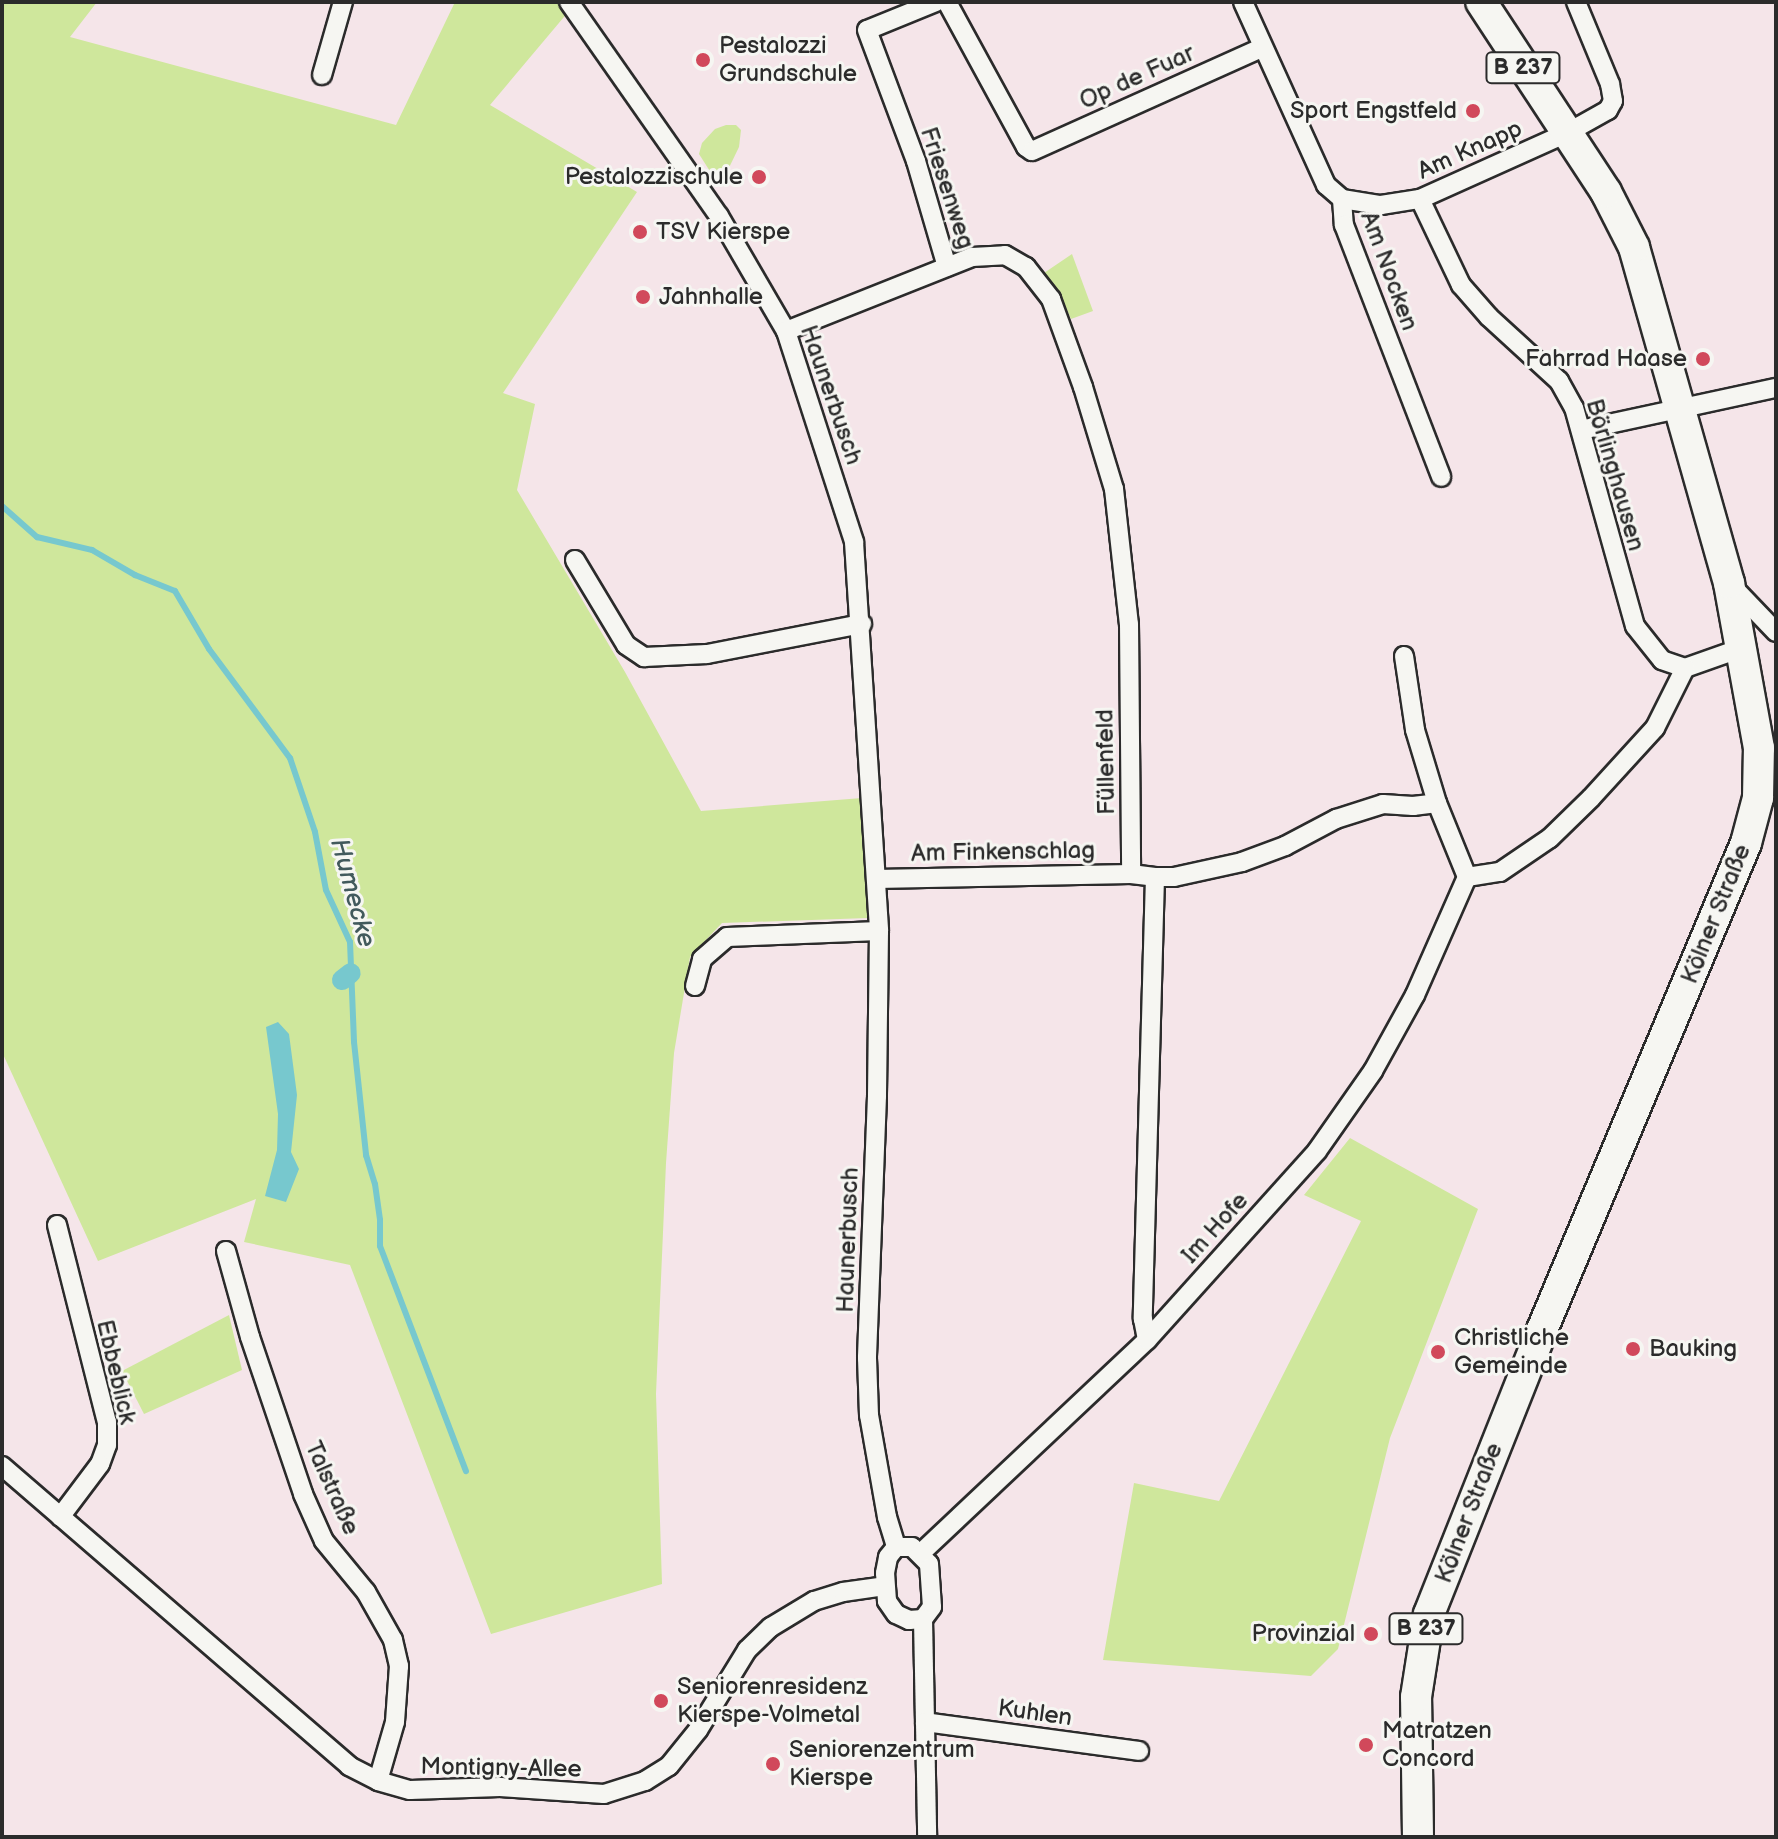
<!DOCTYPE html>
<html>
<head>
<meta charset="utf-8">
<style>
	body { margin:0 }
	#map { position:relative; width:1778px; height:1839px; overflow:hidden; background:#f5e5e9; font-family:"Balsamiq Sans",sans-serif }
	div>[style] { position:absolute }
	.green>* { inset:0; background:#cfe79c }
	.water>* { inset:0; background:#77c8ce }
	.stream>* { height:6px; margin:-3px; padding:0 3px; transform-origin:3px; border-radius:3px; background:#77c8ce }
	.canal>* { height:20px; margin:-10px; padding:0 10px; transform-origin:10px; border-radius:10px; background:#77c8ce }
	.roads { filter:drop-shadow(2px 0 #2b2b2b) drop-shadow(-2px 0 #2b2b2b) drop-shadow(0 2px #2b2b2b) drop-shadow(0 -2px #2b2b2b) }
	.minor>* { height:18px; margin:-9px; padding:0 9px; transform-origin:9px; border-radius:9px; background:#f6f6f2 }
	.primary>* { height:30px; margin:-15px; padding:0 15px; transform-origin:15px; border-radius:15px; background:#f6f6f2 }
	.dots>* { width:22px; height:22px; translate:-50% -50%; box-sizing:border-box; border:4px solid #f6f6f2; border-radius:50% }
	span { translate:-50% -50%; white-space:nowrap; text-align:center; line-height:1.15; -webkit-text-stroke:6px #f6f6f2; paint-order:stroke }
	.shield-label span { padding:2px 6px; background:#f6f6f2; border:2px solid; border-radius:6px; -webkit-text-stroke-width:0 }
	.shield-label { font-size:22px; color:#2b2b2b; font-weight:700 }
	.poi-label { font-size:24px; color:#2b2b2b }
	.left { translate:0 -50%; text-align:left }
	.right { translate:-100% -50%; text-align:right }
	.street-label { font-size:24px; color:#2b2b2b }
	.water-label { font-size:26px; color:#425a5c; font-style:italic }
	.frame { position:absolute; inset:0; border:4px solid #2b2b2b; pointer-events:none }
</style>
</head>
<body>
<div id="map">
	<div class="green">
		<div style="clip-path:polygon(5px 2px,97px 2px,70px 37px,396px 125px,455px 2px,560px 2px,569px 11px,490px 105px,637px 192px,503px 393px,535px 404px,517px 490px,625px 672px,701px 811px,862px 798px,868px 918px,722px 923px,690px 957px,674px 1053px,666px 1163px,656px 1394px,662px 1584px,491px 1634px,350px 1265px,244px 1242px,256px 1199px,98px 1261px,2px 1052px,2px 6px)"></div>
		<div style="clip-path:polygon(726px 125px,736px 125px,741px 130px,739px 147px,724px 178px,719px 180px,713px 176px,699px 154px,702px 143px,715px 129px)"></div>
		<div style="clip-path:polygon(1072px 254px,1093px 311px,1071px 319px,1059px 292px,1044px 273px)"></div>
		<div style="clip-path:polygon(1350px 1138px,1478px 1209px,1390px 1438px,1338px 1649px,1311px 1676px,1103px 1660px,1134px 1483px,1219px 1501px,1361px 1221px,1304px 1195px)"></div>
		<div style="clip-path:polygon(229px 1315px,242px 1370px,144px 1414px,122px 1371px)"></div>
	</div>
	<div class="water">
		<div style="clip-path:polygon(278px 1022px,289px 1034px,297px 1095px,291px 1152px,299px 1169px,286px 1202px,265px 1196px,277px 1150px,278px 1114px,266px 1027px)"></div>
	</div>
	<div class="stream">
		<div style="left:2px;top:506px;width:47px;rotate:41.5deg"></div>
		<div style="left:37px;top:537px;width:57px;rotate:13.3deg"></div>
		<div style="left:92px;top:550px;width:50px;rotate:30.2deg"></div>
		<div style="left:135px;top:575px;width:43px;rotate:21.8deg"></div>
		<div style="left:175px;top:591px;width:67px;rotate:59.6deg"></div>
		<div style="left:209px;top:649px;width:136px;rotate:53.4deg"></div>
		<div style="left:290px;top:758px;width:78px;rotate:71.3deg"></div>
		<div style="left:315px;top:832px;width:59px;rotate:79.3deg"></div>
		<div style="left:326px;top:890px;width:57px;rotate:65.2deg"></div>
		<div style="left:350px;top:942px;width:100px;rotate:87.7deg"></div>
		<div style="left:354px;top:1042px;width:114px;rotate:83.9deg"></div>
		<div style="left:366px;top:1155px;width:30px;rotate:73deg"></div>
		<div style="left:375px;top:1184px;width:36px;rotate:82deg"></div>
		<div style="left:380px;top:1220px;width:26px;rotate:90deg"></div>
		<div style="left:380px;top:1246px;width:241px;rotate:69.1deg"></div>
	</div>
	<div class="canal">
		<div style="left:342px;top:980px;width:11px;rotate:-38deg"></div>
	</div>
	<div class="roads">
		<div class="minor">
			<div style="left:569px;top:2px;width:261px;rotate:55deg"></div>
			<div style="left:719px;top:216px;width:133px;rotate:59.8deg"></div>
			<div style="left:786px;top:331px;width:222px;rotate:72.1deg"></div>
			<div style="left:854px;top:542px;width:390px;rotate:86.3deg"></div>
			<div style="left:879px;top:931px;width:165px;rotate:90.7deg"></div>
			<div style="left:877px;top:1096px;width:262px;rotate:92.2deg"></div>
			<div style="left:867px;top:1358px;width:57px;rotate:88deg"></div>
			<div style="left:869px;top:1415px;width:104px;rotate:80deg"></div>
			<div style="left:887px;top:1517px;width:31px;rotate:73deg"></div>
			<div style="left:936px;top:2px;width:74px;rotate:157.9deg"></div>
			<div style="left:867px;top:30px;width:140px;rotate:69.5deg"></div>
			<div style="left:916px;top:161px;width:110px;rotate:73.7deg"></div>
			<div style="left:947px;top:2px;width:165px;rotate:61.4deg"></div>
			<div style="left:1026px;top:147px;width:7px;rotate:34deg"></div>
			<div style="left:1032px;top:151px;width:251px;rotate:-24.2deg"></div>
			<div style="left:1243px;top:2px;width:201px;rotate:65.6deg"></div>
			<div style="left:1326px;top:185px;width:21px;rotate:41deg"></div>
			<div style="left:1342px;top:199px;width:39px;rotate:9deg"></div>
			<div style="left:1381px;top:205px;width:39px;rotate:-9deg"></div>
			<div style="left:1420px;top:199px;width:161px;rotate:-24.2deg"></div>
			<div style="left:1567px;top:133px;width:47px;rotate:-29.3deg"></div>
			<div style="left:1608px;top:110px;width:10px;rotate:-61deg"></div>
			<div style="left:1613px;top:101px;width:17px;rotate:-100deg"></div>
			<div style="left:1610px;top:84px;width:89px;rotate:-112.5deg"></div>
			<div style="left:322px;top:75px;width:76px;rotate:-74deg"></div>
			<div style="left:1342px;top:199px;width:26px;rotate:86deg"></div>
			<div style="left:1344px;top:225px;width:270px;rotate:68.9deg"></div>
			<div style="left:786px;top:331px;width:200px;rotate:-21.7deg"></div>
			<div style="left:972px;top:257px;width:33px;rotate:-3deg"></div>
			<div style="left:1005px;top:255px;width:24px;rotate:30deg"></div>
			<div style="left:1026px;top:267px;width:41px;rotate:52deg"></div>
			<div style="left:1051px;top:299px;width:94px;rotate:70deg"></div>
			<div style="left:1083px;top:387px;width:107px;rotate:73.1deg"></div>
			<div style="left:1114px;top:489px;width:136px;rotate:83.7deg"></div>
			<div style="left:1129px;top:624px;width:250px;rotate:89.5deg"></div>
			<div style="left:1581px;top:430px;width:199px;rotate:-12.2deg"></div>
			<div style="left:575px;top:560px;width:99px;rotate:59deg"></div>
			<div style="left:626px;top:645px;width:22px;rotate:34deg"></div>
			<div style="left:644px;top:657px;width:63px;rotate:-2.7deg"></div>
			<div style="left:707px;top:654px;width:158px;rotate:-11deg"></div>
			<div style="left:1731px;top:585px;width:65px;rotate:46.2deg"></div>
			<div style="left:1404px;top:656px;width:75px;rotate:81.5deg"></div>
			<div style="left:1415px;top:730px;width:76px;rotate:73.2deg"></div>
			<div style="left:1437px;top:803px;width:80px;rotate:67.9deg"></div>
			<div style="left:1685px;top:668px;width:57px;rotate:-19.4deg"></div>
			<div style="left:1155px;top:877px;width:19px"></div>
			<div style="left:1174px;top:877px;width:70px;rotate:-12.4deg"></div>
			<div style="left:1242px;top:862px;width:46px;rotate:-20.4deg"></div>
			<div style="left:1285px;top:846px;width:58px;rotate:-27.9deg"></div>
			<div style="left:1336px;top:819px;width:49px;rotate:-17.7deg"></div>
			<div style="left:1383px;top:804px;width:30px;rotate:4deg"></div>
			<div style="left:1413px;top:806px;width:24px;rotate:-7deg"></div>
			<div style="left:876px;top:879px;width:255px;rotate:-1.1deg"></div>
			<div style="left:1131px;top:874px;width:24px;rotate:7deg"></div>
			<div style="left:1155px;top:877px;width:442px;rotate:91.6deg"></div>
			<div style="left:1143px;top:1319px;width:21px;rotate:79deg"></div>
			<div style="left:695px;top:986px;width:28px;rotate:-75deg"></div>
			<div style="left:702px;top:959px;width:33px;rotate:-41deg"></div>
			<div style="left:727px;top:937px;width:152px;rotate:-2.3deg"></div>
			<div style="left:57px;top:1225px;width:203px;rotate:75.8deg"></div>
			<div style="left:107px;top:1422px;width:23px;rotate:90deg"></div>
			<div style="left:107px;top:1445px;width:20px;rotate:110deg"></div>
			<div style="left:100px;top:1464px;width:66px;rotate:127deg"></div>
			<div style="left:226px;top:1251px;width:89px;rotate:74.4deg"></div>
			<div style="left:250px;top:1337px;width:166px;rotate:71.3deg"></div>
			<div style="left:303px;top:1494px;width:51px;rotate:65.9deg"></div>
			<div style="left:324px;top:1541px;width:66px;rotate:50.5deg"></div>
			<div style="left:366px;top:1592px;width:55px;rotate:60.6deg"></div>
			<div style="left:393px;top:1640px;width:27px;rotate:77deg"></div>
			<div style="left:399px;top:1666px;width:56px;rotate:94.1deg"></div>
			<div style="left:395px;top:1722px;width:61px;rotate:106.1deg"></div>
			<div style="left:2px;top:1466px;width:459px;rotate:40.8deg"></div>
			<div style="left:349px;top:1766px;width:33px;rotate:27deg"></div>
			<div style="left:378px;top:1781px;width:33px;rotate:16deg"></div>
			<div style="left:410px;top:1790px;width:90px;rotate:-1.9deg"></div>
			<div style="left:500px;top:1787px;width:104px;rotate:3.9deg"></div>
			<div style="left:604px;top:1794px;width:43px;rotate:-17.6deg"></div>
			<div style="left:645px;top:1781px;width:28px;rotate:-32deg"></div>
			<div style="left:669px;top:1766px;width:46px;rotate:-51.1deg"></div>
			<div style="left:698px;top:1730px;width:94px;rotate:-58.5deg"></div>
			<div style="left:747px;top:1650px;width:33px;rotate:-44deg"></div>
			<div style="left:771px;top:1627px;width:50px;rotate:-31.2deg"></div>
			<div style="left:814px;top:1601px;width:30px;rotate:-17deg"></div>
			<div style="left:843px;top:1592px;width:42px;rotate:-8.1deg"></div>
			<div style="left:896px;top:1547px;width:16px"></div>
			<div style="left:912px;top:1547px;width:24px;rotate:45deg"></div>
			<div style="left:929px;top:1564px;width:43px;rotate:86deg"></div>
			<div style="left:932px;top:1607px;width:15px;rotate:127deg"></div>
			<div style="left:923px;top:1619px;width:14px;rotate:176deg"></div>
			<div style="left:909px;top:1620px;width:14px;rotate:-155deg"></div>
			<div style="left:896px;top:1614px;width:16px;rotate:-125deg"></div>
			<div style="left:887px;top:1601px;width:28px;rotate:-94deg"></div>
			<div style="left:885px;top:1573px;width:16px;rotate:-79deg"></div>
			<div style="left:888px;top:1557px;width:13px;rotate:-51deg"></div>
			<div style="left:921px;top:1553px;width:311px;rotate:-43.3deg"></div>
			<div style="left:1147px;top:1340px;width:254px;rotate:-48deg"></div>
			<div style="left:1317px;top:1151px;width:98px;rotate:-55deg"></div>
			<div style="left:1373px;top:1071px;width:87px;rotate:-61.1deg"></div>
			<div style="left:1415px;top:995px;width:129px;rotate:-66.2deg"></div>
			<div style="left:1467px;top:877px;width:33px;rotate:-9deg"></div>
			<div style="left:1500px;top:872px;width:60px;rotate:-34.2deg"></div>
			<div style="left:1550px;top:838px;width:57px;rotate:-44.3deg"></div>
			<div style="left:1591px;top:798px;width:95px;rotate:-47.6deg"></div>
			<div style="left:1655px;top:728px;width:67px;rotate:-63.4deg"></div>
			<div style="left:1685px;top:668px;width:24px;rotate:-161deg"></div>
			<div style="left:1662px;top:660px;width:43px;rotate:-128.5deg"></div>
			<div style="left:1635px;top:626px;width:226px;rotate:-105.6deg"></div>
			<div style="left:1574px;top:408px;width:31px;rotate:-119deg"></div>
			<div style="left:1559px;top:381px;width:95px;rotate:-137.6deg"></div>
			<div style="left:1489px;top:317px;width:43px;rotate:-131.2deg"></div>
			<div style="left:1461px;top:285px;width:95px;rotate:-115.5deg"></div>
			<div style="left:923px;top:1619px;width:218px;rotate:88.9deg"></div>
			<div style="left:925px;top:1722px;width:216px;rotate:7.7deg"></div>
		</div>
		<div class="primary">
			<div style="left:1418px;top:1837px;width:140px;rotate:-90.8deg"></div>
			<div style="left:1416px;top:1697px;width:84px;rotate:-81.1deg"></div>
			<div style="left:1429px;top:1614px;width:306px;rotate:-68.3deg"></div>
			<div style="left:1542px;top:1330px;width:528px;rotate:-67.27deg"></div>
			<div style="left:1746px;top:843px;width:47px;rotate:-75.1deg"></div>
			<div style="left:1758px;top:798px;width:50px;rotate:-88.9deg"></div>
			<div style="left:1759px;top:748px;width:168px;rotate:-100.3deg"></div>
			<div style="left:1729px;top:583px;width:349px;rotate:-105.8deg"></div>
			<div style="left:1634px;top:247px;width:62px;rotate:-117deg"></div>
			<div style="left:1606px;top:192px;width:227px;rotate:-123.3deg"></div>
		</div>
	</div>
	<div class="dots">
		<div style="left:703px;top:60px;background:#d1495b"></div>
		<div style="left:1473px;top:111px;background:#d1495b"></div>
		<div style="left:759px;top:177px;background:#d1495b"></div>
		<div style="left:640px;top:232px;background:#d1495b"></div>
		<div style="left:643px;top:297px;background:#d1495b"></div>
		<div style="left:1703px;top:359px;background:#d1495b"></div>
		<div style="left:1633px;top:1349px;background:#d1495b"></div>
		<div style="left:1438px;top:1352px;background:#d1495b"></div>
		<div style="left:1371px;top:1634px;background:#d1495b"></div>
		<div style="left:661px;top:1701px;background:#d1495b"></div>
		<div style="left:1366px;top:1745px;background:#d1495b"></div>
		<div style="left:773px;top:1764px;background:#d1495b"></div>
	</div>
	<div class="shield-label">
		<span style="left:1523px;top:68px">B 237</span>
		<span style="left:1426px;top:1629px">B 237</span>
	</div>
	<div class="poi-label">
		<span class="left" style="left:719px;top:60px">Pestalozzi<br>Grundschule</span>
		<span class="right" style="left:1457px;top:111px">Sport Engstfeld</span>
		<span class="right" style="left:743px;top:177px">Pestalozzischule</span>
		<span class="left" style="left:656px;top:232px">TSV Kierspe</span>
		<span class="left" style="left:659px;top:297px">Jahnhalle</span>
		<span class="right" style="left:1687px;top:359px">Fahrrad Haase</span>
		<span class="left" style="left:1454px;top:1352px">Christliche<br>Gemeinde</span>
		<span class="left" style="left:1649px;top:1349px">Bauking</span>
		<span class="right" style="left:1355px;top:1634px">Provinzial</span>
		<span class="left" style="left:677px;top:1701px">Seniorenresidenz<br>Kierspe-Volmetal</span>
		<span class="left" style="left:1382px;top:1745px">Matratzen<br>Concord</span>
		<span class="left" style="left:789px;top:1764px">Seniorenzentrum<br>Kierspe</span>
	</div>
	<div class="street-label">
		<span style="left:1137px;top:77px;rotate:-24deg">Op de Fuar</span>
		<span style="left:1470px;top:150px;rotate:-24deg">Am Knapp</span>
		<span style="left:947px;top:188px;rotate:72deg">Friesenweg</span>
		<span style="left:1389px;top:271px;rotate:70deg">Am Nocken</span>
		<span style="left:831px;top:395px;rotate:71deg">Haunerbusch</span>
		<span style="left:1615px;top:475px;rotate:74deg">Börlinghausen</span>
		<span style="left:1106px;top:762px;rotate:-91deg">Füllenfeld</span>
		<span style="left:1003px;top:852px;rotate:-1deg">Am Finkenschlag</span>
		<span style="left:1716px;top:914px;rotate:-68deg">Kölner Straße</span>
		<span style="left:1215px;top:1228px;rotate:-48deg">Im Hofe</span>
		<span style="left:848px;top:1240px;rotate:-88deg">Haunerbusch</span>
		<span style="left:116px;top:1372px;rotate:77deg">Ebbeblick</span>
		<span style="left:332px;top:1488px;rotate:66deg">Talstraße</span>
		<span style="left:1469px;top:1513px;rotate:-69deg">Kölner Straße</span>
		<span style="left:1035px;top:1713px;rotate:8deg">Kuhlen</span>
		<span style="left:501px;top:1768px;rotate:1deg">Montigny-Allee</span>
	</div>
	<div class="water-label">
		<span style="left:352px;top:893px;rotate:75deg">Humecke</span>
	</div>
	<div class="frame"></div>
</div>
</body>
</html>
